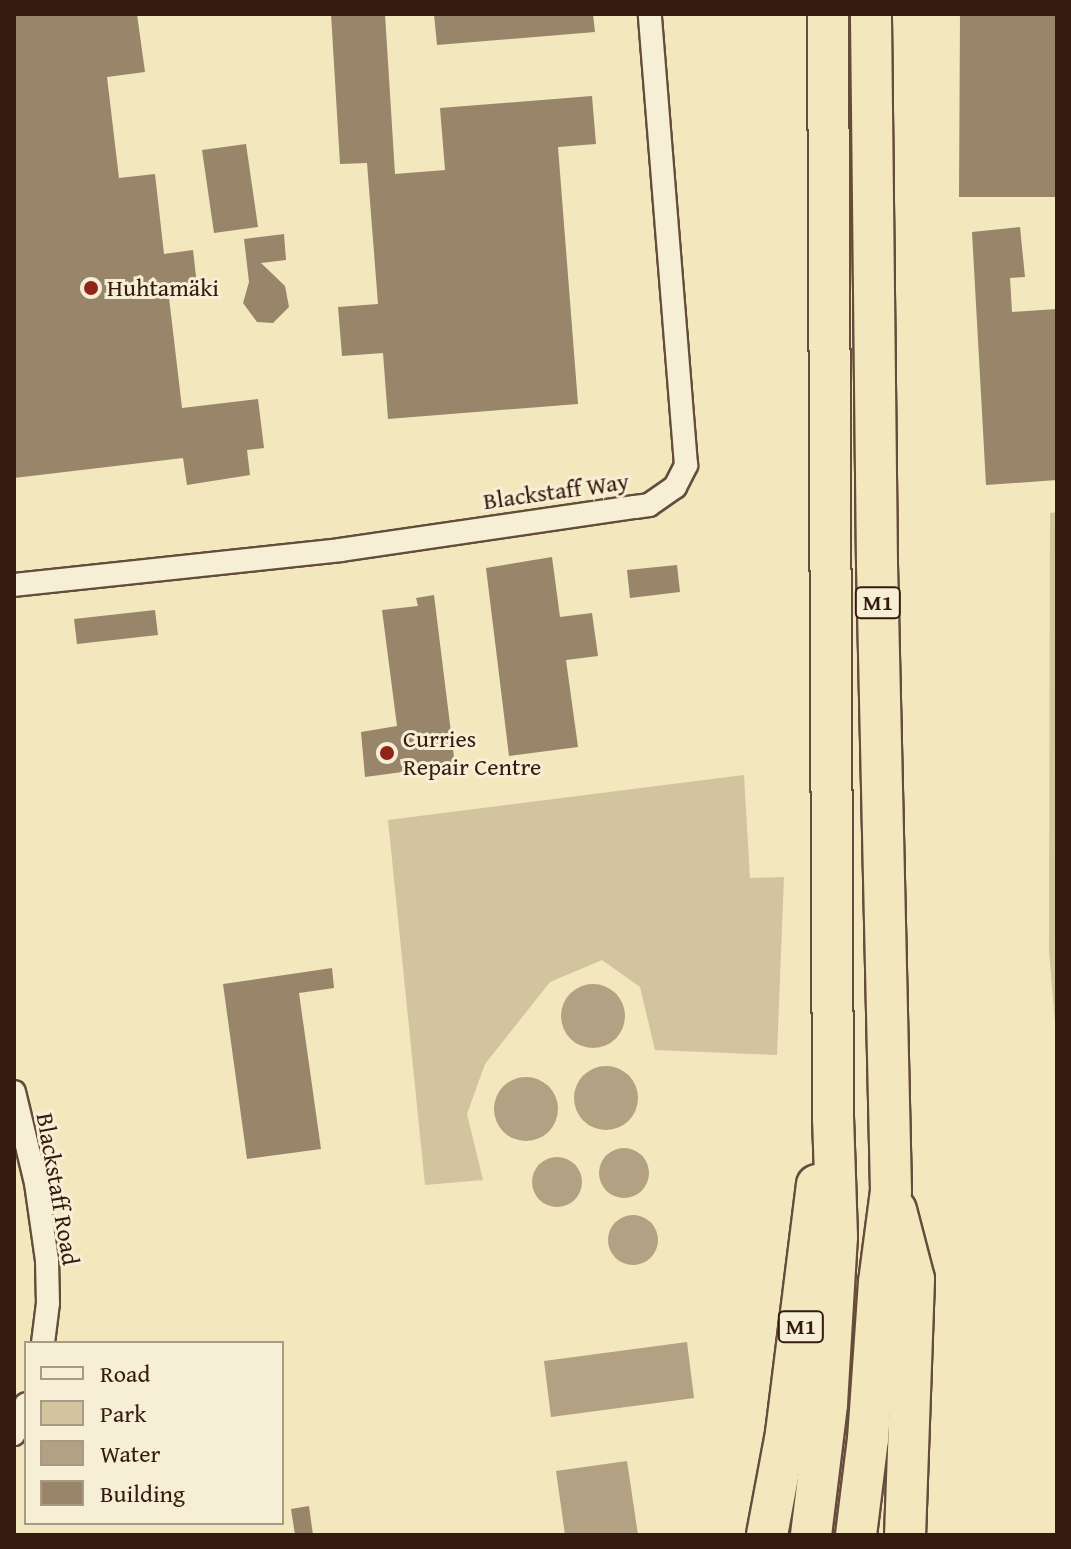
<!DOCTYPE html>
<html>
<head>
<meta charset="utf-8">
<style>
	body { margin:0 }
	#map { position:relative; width:1071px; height:1549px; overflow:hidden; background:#f3e7be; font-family:"Gentium Book Plus",serif }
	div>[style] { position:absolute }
	.green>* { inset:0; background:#d3c4a0 }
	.water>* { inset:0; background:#b2a182 }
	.round { border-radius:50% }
	.building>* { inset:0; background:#98856a }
	.roads { filter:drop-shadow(2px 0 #644d3b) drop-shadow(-2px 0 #644d3b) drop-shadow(0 2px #644d3b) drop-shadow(0 -2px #644d3b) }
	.minor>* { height:22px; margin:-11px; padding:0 11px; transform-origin:11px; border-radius:11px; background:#f7efd5 }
	.motorway>* { height:40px; margin:-20px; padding:0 20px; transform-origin:20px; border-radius:20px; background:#f3e7be }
	.dots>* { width:22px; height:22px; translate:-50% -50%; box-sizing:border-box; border:4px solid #f7efd5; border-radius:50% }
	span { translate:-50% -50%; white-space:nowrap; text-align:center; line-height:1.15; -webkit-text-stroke:6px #f7efd5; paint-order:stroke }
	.shield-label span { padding:2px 6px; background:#f7efd5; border:2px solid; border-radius:6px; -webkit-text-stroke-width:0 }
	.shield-label { font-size:22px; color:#351a0f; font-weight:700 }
	.poi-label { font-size:24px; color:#351a0f }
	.left { translate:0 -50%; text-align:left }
	.street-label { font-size:24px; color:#351a0f }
	.frame { position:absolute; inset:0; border:16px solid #351a0f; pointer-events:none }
	.legend { position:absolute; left:24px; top:1341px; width:260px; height:184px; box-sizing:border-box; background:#f7efd5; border:2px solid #a99a86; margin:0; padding:10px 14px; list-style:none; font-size:24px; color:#351a0f }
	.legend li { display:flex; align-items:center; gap:16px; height:40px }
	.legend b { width:40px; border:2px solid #a99a86 }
</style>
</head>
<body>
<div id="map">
	<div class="green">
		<div style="clip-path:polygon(1057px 512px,1057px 1045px,1049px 951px,1050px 513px)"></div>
		<div style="clip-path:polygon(744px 775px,750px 878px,784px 877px,777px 1055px,655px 1050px,640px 987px,602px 960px,550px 982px,485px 1064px,467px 1114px,483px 1180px,425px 1185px,388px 820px)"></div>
	</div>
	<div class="water">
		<div class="round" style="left:561px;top:984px;width:64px;height:64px"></div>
		<div class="round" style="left:574px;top:1066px;width:64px;height:64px"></div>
		<div class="round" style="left:494px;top:1077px;width:64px;height:64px"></div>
		<div class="round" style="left:599px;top:1148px;width:50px;height:50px"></div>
		<div class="round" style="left:532px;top:1157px;width:50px;height:50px"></div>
		<div class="round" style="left:608px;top:1215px;width:50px;height:50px"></div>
		<div style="clip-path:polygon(687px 1342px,694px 1398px,551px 1417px,544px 1361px)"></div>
		<div style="clip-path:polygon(627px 1461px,638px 1535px,565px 1535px,556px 1471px)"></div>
	</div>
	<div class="building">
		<div style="clip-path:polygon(14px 14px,137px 14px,145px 72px,107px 77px,119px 178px,155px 174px,164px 254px,193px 250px,197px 285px,168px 289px,182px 408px,258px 399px,264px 448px,247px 450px,250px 475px,187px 485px,183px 458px,14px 478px)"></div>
		<div style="clip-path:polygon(331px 14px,385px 14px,395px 174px,445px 170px,440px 108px,592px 96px,596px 144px,558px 147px,578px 404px,388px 419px,383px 353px,342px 356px,338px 307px,378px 304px,367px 163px,340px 164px)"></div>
		<div style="clip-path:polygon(434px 14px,593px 14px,595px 32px,437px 45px)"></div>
		<div style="clip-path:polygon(960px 14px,1057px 14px,1057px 197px,959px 197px)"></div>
		<div style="clip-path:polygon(246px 144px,258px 227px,214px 233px,202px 150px)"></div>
		<div style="clip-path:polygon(1020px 227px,1025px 277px,1010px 278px,1012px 312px,1057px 309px,1057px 480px,986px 485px,972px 232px)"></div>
		<div style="clip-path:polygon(284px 234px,286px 260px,261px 263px,285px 286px,289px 307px,273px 323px,257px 322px,243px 303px,249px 282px,244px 239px)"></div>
		<div style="clip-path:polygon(552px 557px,560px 617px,592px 613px,598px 656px,566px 660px,578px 747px,509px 756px,486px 568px)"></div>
		<div style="clip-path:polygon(677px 565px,680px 592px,630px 598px,627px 570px)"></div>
		<div style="clip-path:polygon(434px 595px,455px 765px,365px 777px,361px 732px,397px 726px,382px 610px,418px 606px,416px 598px)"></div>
		<div style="clip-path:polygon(155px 610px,158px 635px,77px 644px,74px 619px)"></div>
		<div style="clip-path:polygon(332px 968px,334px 988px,299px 993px,321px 1149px,247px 1159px,223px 984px)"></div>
		<div style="clip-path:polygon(309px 1506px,313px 1535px,295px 1535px,291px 1509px)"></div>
	</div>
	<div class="roads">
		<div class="minor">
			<div style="left:14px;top:585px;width:328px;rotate:-6.1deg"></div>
			<div style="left:340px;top:550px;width:298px;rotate:-8.3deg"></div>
			<div style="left:635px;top:507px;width:14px;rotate:-8deg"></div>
			<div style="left:649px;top:505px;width:32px;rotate:-35deg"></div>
			<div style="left:675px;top:487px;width:25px;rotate:-63deg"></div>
			<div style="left:686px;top:465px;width:452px;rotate:-94.6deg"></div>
			<div style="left:14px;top:1092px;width:94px;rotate:76.4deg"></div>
			<div style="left:36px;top:1183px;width:78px;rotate:81.9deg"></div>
			<div style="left:47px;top:1260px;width:43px;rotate:88.7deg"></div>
			<div style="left:48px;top:1303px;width:40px;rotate:97.1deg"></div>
			<div style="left:14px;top:1434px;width:32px;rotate:-68deg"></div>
		</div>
		<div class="motorway">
			<div style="left:896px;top:1210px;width:71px;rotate:75.4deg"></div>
			<div style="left:914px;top:1279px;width:256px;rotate:92deg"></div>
			<div style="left:767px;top:1535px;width:104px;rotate:-79.4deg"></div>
			<div style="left:786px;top:1433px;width:250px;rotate:-82.9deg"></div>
			<div style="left:811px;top:1535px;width:132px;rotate:-83deg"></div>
			<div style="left:827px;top:1404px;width:167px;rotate:-86.6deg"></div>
			<div style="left:837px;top:1237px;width:118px;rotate:-91.9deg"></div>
			<div style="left:833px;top:1119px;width:1105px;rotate:-90.26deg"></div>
			<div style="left:856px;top:1535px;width:97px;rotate:-82.9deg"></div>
			<div style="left:868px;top:1439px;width:157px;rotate:-86deg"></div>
			<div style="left:879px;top:1282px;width:92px;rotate:-82.5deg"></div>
			<div style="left:891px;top:1191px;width:627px;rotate:-91.28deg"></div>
			<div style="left:877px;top:564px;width:550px;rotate:-90.63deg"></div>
		</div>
	</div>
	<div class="dots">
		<div style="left:91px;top:288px;background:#8f2418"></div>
		<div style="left:387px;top:753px;background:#8f2418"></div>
	</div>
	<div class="shield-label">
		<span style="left:878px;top:603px">M1</span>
		<span style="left:801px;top:1327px">M1</span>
	</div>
	<div class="poi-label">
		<span class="left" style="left:107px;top:288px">Huhtamäki</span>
		<span class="left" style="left:403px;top:753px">Curries<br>Repair Centre</span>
	</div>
	<div class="street-label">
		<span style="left:556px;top:491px;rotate:-8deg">Blackstaff Way</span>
		<span style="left:58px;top:1189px;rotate:80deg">Blackstaff Road</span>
	</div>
	<div class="frame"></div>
	<ul class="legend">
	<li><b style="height:10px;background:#f7efd5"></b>Road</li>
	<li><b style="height:22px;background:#d3c4a0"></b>Park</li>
	<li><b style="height:22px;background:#b2a182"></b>Water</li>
	<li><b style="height:22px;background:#98856a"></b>Building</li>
	</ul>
</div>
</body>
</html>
